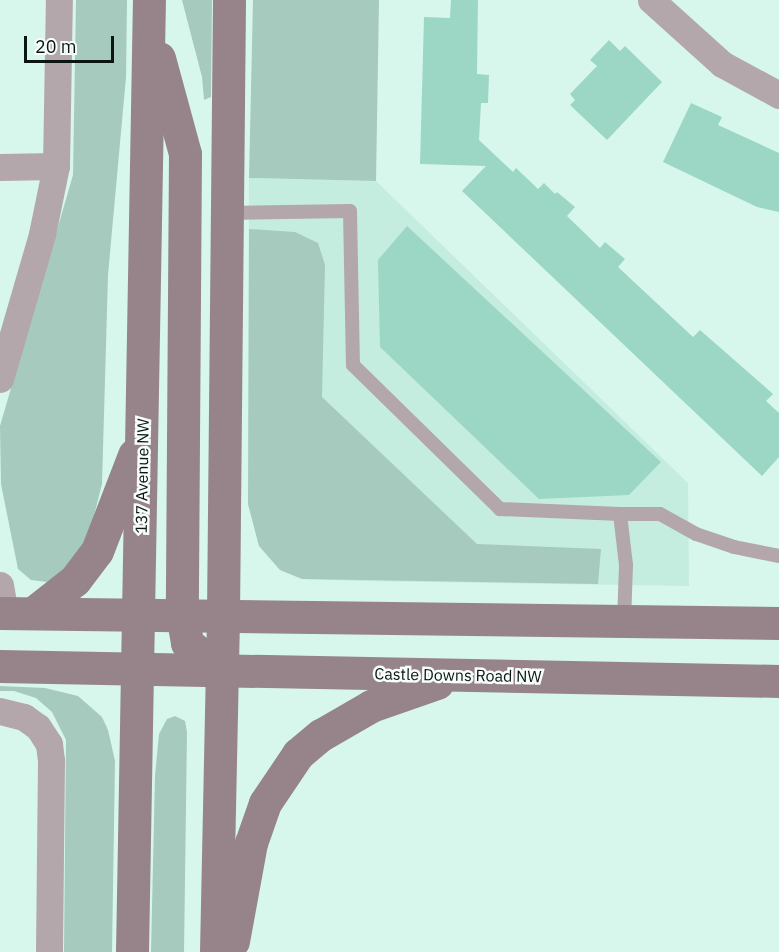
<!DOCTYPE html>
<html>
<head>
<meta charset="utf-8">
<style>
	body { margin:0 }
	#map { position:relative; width:779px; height:952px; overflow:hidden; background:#d7f7ec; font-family:"IBM Plex Sans",sans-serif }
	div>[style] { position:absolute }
	.built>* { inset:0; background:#c4ede0 }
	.green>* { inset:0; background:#a6cabe }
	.building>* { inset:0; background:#9bd7c4 }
	.service>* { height:14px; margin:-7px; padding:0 7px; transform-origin:7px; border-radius:7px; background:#b3a7ab }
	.minor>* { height:27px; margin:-13.5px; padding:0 13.5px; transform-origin:13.5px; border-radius:13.5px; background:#b3a7ab }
	.secondary>* { height:33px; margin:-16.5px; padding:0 16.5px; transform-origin:16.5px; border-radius:16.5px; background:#96848a }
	span { translate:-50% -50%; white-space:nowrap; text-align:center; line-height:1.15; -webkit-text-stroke:5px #f7fdfb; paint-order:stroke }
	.street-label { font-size:16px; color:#0b1613 }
	.scale { position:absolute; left:24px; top:36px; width:90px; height:27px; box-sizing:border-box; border:3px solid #0b1613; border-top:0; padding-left:8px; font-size:18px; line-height:21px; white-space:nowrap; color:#0b1613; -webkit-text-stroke:4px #f7fdfb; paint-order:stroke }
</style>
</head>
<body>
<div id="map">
	<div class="built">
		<div style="clip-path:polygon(249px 178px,376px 181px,688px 483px,689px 586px,358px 581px,302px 579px,280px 570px,259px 546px,248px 504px)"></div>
	</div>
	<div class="green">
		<div style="clip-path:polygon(76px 0,127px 0,126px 77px,108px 275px,102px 484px,87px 543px,66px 569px,47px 582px,31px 580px,18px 569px,1px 484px,0 426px,73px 175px)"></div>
		<div style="clip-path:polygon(182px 0,212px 0,211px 97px,204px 100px,202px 77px)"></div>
		<div style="clip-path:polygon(253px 0,379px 0,376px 181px,249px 178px)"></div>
		<div style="clip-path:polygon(249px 229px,295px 232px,318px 243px,325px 265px,322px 397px,477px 544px,601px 549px,598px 584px,302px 579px,280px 570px,259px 546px,248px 504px)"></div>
		<div style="clip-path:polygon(0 686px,45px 688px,78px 696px,102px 717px,108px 730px,115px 761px,112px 952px,64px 952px,66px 740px,52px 712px,36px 698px,14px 691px,0 691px)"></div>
		<div style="clip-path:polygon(175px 716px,185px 721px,187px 732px,184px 952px,151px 952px,155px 776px,159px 734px,167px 719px)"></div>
	</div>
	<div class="building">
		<div style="clip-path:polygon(451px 0,478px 0,477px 74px,489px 75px,488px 103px,481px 103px,479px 140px,513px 172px,516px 168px,538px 189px,544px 183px,555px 194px,557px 192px,575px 207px,567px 216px,600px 248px,605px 242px,625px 259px,618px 267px,693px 337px,700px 330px,773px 394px,766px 401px,779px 413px,779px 457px,762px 476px,462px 191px,486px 166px,420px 164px,424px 17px,450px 18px)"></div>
		<div style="clip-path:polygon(609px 40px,620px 51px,625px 46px,662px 82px,607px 140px,570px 105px,575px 100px,570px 94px,597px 66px,590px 60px)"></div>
		<div style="clip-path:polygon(691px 103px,722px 117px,718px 125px,779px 153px,779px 212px,757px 207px,663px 162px)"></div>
		<div style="clip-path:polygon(407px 226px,661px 462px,629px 495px,539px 499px,380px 347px,378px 260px)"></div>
	</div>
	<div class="service">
		<div style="left:226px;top:213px;width:124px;rotate:-0.9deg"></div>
		<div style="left:350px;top:211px;width:154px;rotate:88.9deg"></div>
		<div style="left:353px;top:365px;width:206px;rotate:44.4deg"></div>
		<div style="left:500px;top:509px;width:120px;rotate:2.4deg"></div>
		<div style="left:620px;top:514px;width:51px;rotate:83.3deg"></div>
		<div style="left:626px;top:565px;width:56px;rotate:92deg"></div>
		<div style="left:620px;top:514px;width:40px"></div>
		<div style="left:660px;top:514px;width:41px;rotate:29.1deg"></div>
		<div style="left:696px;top:534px;width:40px;rotate:18.9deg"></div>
		<div style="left:734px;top:547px;width:46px;rotate:11.3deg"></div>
	</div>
	<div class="minor">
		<div style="left:651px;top:0;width:96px;rotate:42deg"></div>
		<div style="left:722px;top:64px;width:65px;rotate:28.5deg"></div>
		<div style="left:0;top:167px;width:56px;rotate:-1deg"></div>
		<div style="left:0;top:379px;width:151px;rotate:-73.8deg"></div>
		<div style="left:42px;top:234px;width:69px;rotate:-78.4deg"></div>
		<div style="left:56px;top:166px;width:166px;rotate:-89deg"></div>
		<div style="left:0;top:585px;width:28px;rotate:80deg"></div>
		<div style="left:0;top:711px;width:25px;rotate:14deg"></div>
		<div style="left:24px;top:717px;width:17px;rotate:36deg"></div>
		<div style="left:38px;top:727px;width:20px;rotate:57deg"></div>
		<div style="left:49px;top:744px;width:17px;rotate:83deg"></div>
		<div style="left:51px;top:761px;width:191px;rotate:90.6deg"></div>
	</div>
	<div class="secondary">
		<div style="left:159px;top:58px;width:99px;rotate:74.8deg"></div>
		<div style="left:185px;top:154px;width:460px;rotate:90.4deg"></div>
		<div style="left:182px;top:614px;width:29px;rotate:80deg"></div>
		<div style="left:187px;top:643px;width:45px;rotate:39.6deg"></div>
		<div style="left:0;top:613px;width:779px;rotate:0.74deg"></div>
		<div style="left:33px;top:613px;width:53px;rotate:-38.2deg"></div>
		<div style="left:75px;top:580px;width:36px;rotate:-53deg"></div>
		<div style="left:97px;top:551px;width:103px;rotate:-68.9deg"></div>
		<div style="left:0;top:666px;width:779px;rotate:1.1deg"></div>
		<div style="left:233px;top:941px;width:100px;rotate:-79.6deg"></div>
		<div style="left:251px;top:843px;width:42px;rotate:-70.7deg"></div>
		<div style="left:265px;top:803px;width:59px;rotate:-56deg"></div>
		<div style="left:298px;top:754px;width:30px;rotate:-40deg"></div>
		<div style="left:321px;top:735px;width:58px;rotate:-30.1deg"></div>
		<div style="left:371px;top:706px;width:70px;rotate:-19.2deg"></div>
		<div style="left:132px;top:952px;width:952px;rotate:-88.98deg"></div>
		<div style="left:216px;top:952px;width:337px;rotate:-88.8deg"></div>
		<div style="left:223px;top:615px;width:615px;rotate:-89.44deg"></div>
	</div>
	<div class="street-label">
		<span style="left:142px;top:476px;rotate:-89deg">137 Avenue NW</span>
		<span style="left:458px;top:675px;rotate:1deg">Castle Downs Road NW</span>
	</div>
	<div class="scale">20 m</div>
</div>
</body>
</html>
